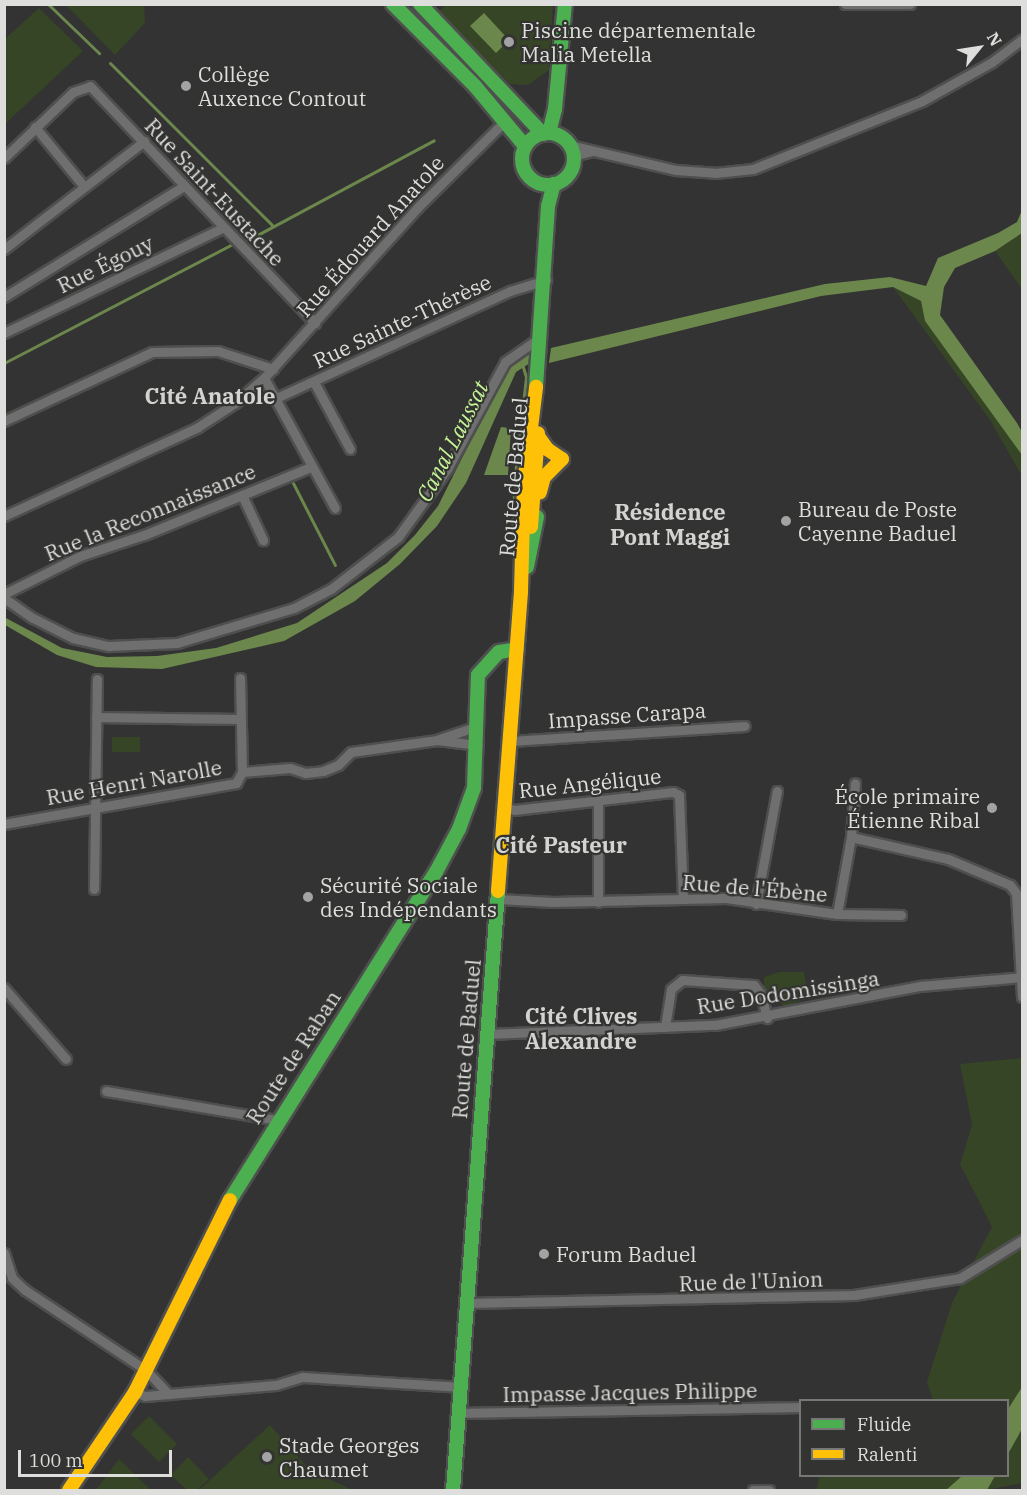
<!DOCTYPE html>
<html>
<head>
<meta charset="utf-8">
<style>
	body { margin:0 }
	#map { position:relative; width:1027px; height:1495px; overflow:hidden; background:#333; font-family:"IBM Plex Serif",serif }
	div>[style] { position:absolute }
	.green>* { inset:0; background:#364525 }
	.water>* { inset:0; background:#6b874c }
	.stream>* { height:3px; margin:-1.5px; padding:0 1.5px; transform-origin:1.5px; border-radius:1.5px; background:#6b874c }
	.roads { filter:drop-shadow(2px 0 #4e4f4e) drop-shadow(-2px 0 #4e4f4e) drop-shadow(0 2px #4e4f4e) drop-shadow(0 -2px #4e4f4e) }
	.street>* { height:9px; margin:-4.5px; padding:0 4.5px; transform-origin:4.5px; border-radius:4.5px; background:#6e6f6e }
	.fast>* { height:14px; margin:-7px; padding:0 7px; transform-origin:7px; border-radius:7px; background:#4caf50 }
	.fast>.ring { margin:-7px; padding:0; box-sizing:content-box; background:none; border:14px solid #4caf50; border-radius:50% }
	.slow>* { height:14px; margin:-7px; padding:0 7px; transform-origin:7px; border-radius:7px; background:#ffc107 }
	.dots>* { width:16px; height:16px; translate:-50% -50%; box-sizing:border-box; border:3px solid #333432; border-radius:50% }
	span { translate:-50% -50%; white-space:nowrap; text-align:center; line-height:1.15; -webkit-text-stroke:4.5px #333432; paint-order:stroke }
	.poi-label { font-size:21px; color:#dedfdd }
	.left { translate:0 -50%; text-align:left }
	.right { translate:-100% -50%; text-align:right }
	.street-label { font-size:21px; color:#dedfdd }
	.neighbourhood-label { font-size:22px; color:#d3d4d1; font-weight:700 }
	.water-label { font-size:22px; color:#c5f397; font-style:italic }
	.frame { position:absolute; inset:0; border:6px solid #dedfdd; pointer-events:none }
	.legend { position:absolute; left:799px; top:1399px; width:210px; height:78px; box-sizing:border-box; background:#333432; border:2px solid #777876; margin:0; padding:8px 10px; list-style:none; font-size:18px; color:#dedfdd }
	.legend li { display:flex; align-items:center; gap:12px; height:30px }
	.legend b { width:30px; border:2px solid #777876 }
	.north { position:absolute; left:949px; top:18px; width:60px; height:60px; -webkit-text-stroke:4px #333432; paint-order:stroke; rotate:60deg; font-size:16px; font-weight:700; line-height:24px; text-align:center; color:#dedfdd }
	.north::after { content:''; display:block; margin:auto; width:21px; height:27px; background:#dedfdd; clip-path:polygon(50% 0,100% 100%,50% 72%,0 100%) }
	.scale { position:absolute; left:18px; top:1450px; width:154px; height:27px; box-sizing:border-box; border:3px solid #dedfdd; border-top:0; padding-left:8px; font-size:18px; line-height:21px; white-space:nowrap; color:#dedfdd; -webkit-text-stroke:4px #333432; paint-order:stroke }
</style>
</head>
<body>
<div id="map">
	<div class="green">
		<div style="clip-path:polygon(66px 5px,144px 5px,145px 23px,115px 55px)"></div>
		<div style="clip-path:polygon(446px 5px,553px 5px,549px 70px,528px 85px,510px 84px,437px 13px)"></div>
		<div style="clip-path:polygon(39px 8px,83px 51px,5px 124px,5px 39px)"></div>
		<div style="clip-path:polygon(1022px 233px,1022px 289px,995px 251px)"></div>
		<div style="clip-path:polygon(893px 287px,921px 301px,925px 321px,1018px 447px,1022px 455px,1022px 476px,990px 420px)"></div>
		<div style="clip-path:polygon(112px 737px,140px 737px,140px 752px,112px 752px)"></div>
		<div style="clip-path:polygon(779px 972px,804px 972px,808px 998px,785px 1007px,764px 987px,764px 977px)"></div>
		<div style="clip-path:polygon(1022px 1058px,1022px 1387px,1008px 1409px,1008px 1400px,933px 1400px,927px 1382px,952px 1303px,992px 1227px,960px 1164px,972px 1125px,960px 1064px)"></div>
		<div style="clip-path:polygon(149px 1416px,177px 1444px,159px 1462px,131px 1434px)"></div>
		<div style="clip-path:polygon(270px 1425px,311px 1471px,353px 1490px,199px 1490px)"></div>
		<div style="clip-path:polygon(1022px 1429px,1022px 1483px,987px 1490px,995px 1476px,1008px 1476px,1008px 1454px)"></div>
		<div style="clip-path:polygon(188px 1457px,209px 1479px,197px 1490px,187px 1490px,171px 1475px)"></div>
		<div style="clip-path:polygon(119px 1459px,151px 1490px,96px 1490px)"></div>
		<div style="clip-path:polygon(819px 1476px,962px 1476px,946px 1490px,817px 1490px)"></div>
	</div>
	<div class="water">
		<div style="clip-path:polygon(484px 13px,509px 40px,496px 53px,470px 26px)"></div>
		<div style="clip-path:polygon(1022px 210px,1022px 233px,995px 251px,955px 268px,944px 287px,940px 315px,1017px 423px,1022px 432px,1022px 455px,925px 321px,921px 301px,893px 287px,821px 296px,549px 363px,551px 348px,825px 284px,890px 277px,926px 286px,938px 258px,998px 233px,1017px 222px)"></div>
		<div style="clip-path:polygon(531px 352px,530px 363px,516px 372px,466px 483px,437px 526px,400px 564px,355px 601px,284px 641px,162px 669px,96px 667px,57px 655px,5px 625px,4px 617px,62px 648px,107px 657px,157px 656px,216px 648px,297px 623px,387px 563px,415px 535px,438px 506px,507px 368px,521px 355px)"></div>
		<div style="clip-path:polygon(501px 427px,511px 428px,508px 475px,484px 475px)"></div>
		<div style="clip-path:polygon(1022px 1387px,1022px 1429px,1008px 1454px,1008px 1409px)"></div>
		<div style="clip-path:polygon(962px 1476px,995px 1476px,987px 1490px,946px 1490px)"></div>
	</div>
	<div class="stream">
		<div style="left:48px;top:4px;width:71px;rotate:43.9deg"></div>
		<div style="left:110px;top:63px;width:229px;rotate:45deg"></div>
		<div style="left:246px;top:241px;width:213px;rotate:-28.2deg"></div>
		<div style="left:4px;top:363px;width:256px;rotate:-27.5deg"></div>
		<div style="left:515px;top:475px;width:99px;rotate:-83.6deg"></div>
		<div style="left:526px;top:377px;width:14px;rotate:-107deg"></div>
		<div style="left:293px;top:483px;width:92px;rotate:62.9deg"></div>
		<div style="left:512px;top:531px;width:35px;rotate:-87deg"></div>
	</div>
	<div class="roads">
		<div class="street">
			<div style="left:845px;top:4px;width:65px"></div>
			<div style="left:35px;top:127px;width:75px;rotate:50.4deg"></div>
			<div style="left:569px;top:145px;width:110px;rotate:13.2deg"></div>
			<div style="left:676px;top:170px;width:39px;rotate:4deg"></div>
			<div style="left:715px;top:173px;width:38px;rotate:-6deg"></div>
			<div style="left:753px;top:169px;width:182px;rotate:-21.9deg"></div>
			<div style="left:922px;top:101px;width:80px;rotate:-29.1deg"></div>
			<div style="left:992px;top:62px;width:38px;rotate:-37deg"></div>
			<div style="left:573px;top:156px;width:20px;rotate:-15deg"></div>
			<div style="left:4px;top:158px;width:95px;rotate:-43.7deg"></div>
			<div style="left:73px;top:92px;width:18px;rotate:-19deg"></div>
			<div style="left:90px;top:86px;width:327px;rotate:46.5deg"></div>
			<div style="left:4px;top:249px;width:177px;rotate:-37.6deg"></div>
			<div style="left:4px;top:297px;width:211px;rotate:-31.7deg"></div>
			<div style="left:4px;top:333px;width:242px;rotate:-25.7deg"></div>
			<div style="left:264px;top:378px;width:148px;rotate:61.4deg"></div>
			<div style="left:314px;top:382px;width:76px;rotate:61.8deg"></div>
			<div style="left:274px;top:399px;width:260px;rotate:-24.6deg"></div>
			<div style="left:510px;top:291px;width:38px;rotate:-17deg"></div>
			<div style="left:4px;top:421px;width:163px;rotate:-25deg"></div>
			<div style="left:152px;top:352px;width:66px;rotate:-0.9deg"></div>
			<div style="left:218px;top:351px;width:58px;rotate:18.1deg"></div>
			<div style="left:242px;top:495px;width:50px;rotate:65deg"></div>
			<div style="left:4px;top:516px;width:213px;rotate:-24.6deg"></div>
			<div style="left:198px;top:427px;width:44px;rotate:-33deg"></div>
			<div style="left:235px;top:403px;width:38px;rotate:-41deg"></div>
			<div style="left:264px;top:378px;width:229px;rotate:-48deg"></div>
			<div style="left:417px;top:208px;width:124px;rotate:-44.7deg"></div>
			<div style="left:4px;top:594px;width:85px;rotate:-26.6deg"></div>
			<div style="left:80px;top:556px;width:67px;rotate:-18.2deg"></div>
			<div style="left:144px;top:535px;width:180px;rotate:-22.2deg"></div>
			<div style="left:4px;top:598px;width:35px;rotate:35deg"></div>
			<div style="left:33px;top:618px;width:45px;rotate:26.6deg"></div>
			<div style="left:73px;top:638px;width:37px;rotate:13deg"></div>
			<div style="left:109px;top:646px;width:68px;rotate:-2.5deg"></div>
			<div style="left:177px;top:643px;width:122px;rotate:-16.7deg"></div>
			<div style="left:294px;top:608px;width:42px;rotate:-27.2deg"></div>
			<div style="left:331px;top:589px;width:85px;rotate:-37.8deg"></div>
			<div style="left:398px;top:537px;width:84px;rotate:-54.2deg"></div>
			<div style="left:447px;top:469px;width:122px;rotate:-61.5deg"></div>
			<div style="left:505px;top:362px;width:35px;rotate:-35deg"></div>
			<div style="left:534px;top:342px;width:7px"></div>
			<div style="left:96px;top:717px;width:144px;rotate:0.8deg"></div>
			<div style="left:439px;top:739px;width:41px;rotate:-18.4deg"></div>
			<div style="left:511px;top:741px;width:234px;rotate:-3.7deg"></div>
			<div style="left:242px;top:772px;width:48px;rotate:-4.8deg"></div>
			<div style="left:290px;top:768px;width:16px;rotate:18deg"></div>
			<div style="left:305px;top:773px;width:18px;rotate:-6deg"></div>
			<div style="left:323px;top:771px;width:16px;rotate:-22deg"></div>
			<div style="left:338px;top:765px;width:18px;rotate:-45deg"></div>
			<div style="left:351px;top:752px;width:87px;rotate:-7.9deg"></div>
			<div style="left:437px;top:740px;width:41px;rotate:7deg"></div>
			<div style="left:598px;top:800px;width:102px;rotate:90deg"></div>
			<div style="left:505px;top:807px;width:9px;rotate:18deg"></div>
			<div style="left:514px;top:810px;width:160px;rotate:-6.5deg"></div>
			<div style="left:673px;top:792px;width:7px;rotate:27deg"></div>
			<div style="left:679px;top:795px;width:102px;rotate:87.8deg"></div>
			<div style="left:4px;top:824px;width:236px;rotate:-10deg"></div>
			<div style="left:236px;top:783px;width:13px;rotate:-61deg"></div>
			<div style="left:242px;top:772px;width:94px;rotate:-91.2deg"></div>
			<div style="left:851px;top:837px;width:99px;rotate:12.8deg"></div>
			<div style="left:948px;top:859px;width:67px;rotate:22.8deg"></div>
			<div style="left:1010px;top:885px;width:10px;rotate:53deg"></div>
			<div style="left:1016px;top:893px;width:104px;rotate:86.7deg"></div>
			<div style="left:94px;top:889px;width:210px;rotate:-89.2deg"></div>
			<div style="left:498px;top:899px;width:55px;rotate:3.1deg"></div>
			<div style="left:553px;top:902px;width:173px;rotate:-1.3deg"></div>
			<div style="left:726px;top:898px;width:112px;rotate:8.2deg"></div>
			<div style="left:837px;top:914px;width:64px;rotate:0.9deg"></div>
			<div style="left:756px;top:904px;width:115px;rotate:-79.5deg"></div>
			<div style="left:837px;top:914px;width:78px;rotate:-79.7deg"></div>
			<div style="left:851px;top:837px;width:54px;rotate:-85.8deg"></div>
			<div style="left:4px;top:988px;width:94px;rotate:48.9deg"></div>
			<div style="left:665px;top:1027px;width:38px;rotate:-81deg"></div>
			<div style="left:671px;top:989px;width:14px;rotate:-39deg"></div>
			<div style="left:682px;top:980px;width:72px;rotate:4deg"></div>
			<div style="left:754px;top:985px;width:11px;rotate:52deg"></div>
			<div style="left:761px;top:994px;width:25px;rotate:76deg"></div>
			<div style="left:487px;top:1034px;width:228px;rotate:-2.3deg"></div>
			<div style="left:715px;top:1025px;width:209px;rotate:-10.8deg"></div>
			<div style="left:920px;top:986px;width:102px;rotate:-5deg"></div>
			<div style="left:106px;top:1091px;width:173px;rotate:9.6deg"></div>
			<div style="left:4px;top:1253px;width:26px;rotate:72deg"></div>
			<div style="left:12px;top:1278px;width:18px;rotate:43deg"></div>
			<div style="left:25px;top:1290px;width:145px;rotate:33.5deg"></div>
			<div style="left:146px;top:1370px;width:33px;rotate:47deg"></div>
			<div style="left:468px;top:1303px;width:386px;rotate:-1.2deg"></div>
			<div style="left:854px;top:1295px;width:107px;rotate:-9.1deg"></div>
			<div style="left:960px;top:1278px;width:73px;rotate:-31.5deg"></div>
			<div style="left:135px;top:1392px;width:11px;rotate:22deg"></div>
			<div style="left:145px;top:1396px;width:131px;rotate:-4.8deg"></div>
			<div style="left:276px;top:1385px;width:28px;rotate:-17deg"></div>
			<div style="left:303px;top:1377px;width:159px;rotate:3.6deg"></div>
			<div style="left:460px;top:1413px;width:340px;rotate:-1deg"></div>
			<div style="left:753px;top:1490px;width:16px"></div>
		</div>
		<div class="fast">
			<div style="left:393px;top:4px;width:116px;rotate:45deg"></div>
			<div style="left:475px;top:86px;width:78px;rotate:50.2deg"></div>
			<div style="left:420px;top:4px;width:179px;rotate:46.6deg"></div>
			<div style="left:549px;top:133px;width:25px;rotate:-76deg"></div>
			<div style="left:555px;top:109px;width:105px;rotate:-84.6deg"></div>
			<div class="ring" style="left:522px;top:133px;width:38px;height:38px"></div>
			<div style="left:536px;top:387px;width:181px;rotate:-86.2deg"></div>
			<div style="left:548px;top:206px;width:23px;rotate:-75deg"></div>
			<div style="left:527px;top:567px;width:51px;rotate:-78.7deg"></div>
			<div style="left:230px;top:1200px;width:387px;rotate:-57.9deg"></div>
			<div style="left:436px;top:872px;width:49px;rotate:-61.9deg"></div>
			<div style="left:459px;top:829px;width:44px;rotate:-69.9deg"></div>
			<div style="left:474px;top:788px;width:113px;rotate:-88deg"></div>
			<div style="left:478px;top:675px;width:31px;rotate:-48deg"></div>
			<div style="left:499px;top:652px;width:18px;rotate:-9deg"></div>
			<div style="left:453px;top:1490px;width:601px;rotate:-85.7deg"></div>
		</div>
		<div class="slow">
			<div style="left:538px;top:436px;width:16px;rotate:55deg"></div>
			<div style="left:547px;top:449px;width:18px;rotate:34deg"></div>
			<div style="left:562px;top:459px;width:25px;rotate:135deg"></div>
			<div style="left:544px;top:477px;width:16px;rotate:105deg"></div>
			<div style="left:531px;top:527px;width:94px;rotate:-85.7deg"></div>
			<div style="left:498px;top:891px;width:301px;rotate:-85.6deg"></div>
			<div style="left:521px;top:591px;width:107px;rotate:-88.4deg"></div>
			<div style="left:524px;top:484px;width:98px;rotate:-82.9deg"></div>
			<div style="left:69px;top:1490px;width:118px;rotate:-56deg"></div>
			<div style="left:135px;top:1392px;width:214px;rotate:-63.7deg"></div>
		</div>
	</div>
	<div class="dots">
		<div style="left:509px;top:42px;background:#a2a3a2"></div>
		<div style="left:186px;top:86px;background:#a2a3a2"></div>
		<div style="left:786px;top:521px;background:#a2a3a2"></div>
		<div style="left:992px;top:808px;background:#a2a3a2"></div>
		<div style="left:308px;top:897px;background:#a2a3a2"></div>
		<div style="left:544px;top:1254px;background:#a2a3a2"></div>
		<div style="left:267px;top:1457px;background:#a2a3a2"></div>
	</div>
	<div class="poi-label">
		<span class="left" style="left:521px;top:42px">Piscine départementale<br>Malia Metella</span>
		<span class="left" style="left:198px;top:86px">Collège<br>Auxence Contout</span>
		<span class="left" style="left:798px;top:521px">Bureau de Poste<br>Cayenne Baduel</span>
		<span class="right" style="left:980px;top:808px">École primaire<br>Étienne Ribal</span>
		<span class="left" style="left:320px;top:897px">Sécurité Sociale<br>des Indépendants</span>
		<span class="left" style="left:556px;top:1254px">Forum Baduel</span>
		<span class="left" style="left:279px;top:1457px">Stade Georges<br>Chaumet</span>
	</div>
	<div class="street-label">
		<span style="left:215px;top:192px;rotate:47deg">Rue Saint-Eustache</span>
		<span style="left:370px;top:236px;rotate:-48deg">Rue Édouard Anatole</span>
		<span style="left:105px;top:264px;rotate:-26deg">Rue Égouy</span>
		<span style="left:402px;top:321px;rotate:-25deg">Rue Sainte-Thérèse</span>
		<span style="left:513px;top:477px;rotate:-85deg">Route de Baduel</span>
		<span style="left:150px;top:512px;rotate:-22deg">Rue la Reconnaissance</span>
		<span style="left:627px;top:715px;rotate:-4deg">Impasse Carapa</span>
		<span style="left:134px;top:782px;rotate:-10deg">Rue Henri Narolle</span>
		<span style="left:590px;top:783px;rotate:-6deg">Rue Angélique</span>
		<span style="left:755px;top:888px;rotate:5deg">Rue de l'Ébène</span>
		<span style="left:788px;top:992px;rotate:-9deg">Rue Dodomissinga</span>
		<span style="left:466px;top:1039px;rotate:-85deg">Route de Baduel</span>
		<span style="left:293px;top:1057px;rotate:-57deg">Route de Raban</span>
		<span style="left:751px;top:1281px;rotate:-2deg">Rue de l'Union</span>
		<span style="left:630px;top:1392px;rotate:-1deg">Impasse Jacques Philippe</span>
	</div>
	<div class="neighbourhood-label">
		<span style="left:210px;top:396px">Cité Anatole</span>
		<span style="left:670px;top:524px">Résidence<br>Pont Maggi</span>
		<span style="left:561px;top:845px">Cité Pasteur</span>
		<span style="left:581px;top:1028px">Cité Clives<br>Alexandre</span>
	</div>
	<div class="water-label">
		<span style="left:452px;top:441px;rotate:-63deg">Canal Laussat</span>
	</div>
	<div class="frame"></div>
	<ul class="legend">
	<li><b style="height:8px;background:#4caf50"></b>Fluide</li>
	<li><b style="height:8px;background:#ffc107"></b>Ralenti</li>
	</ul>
	<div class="north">N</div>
	<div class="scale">100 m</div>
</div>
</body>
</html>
